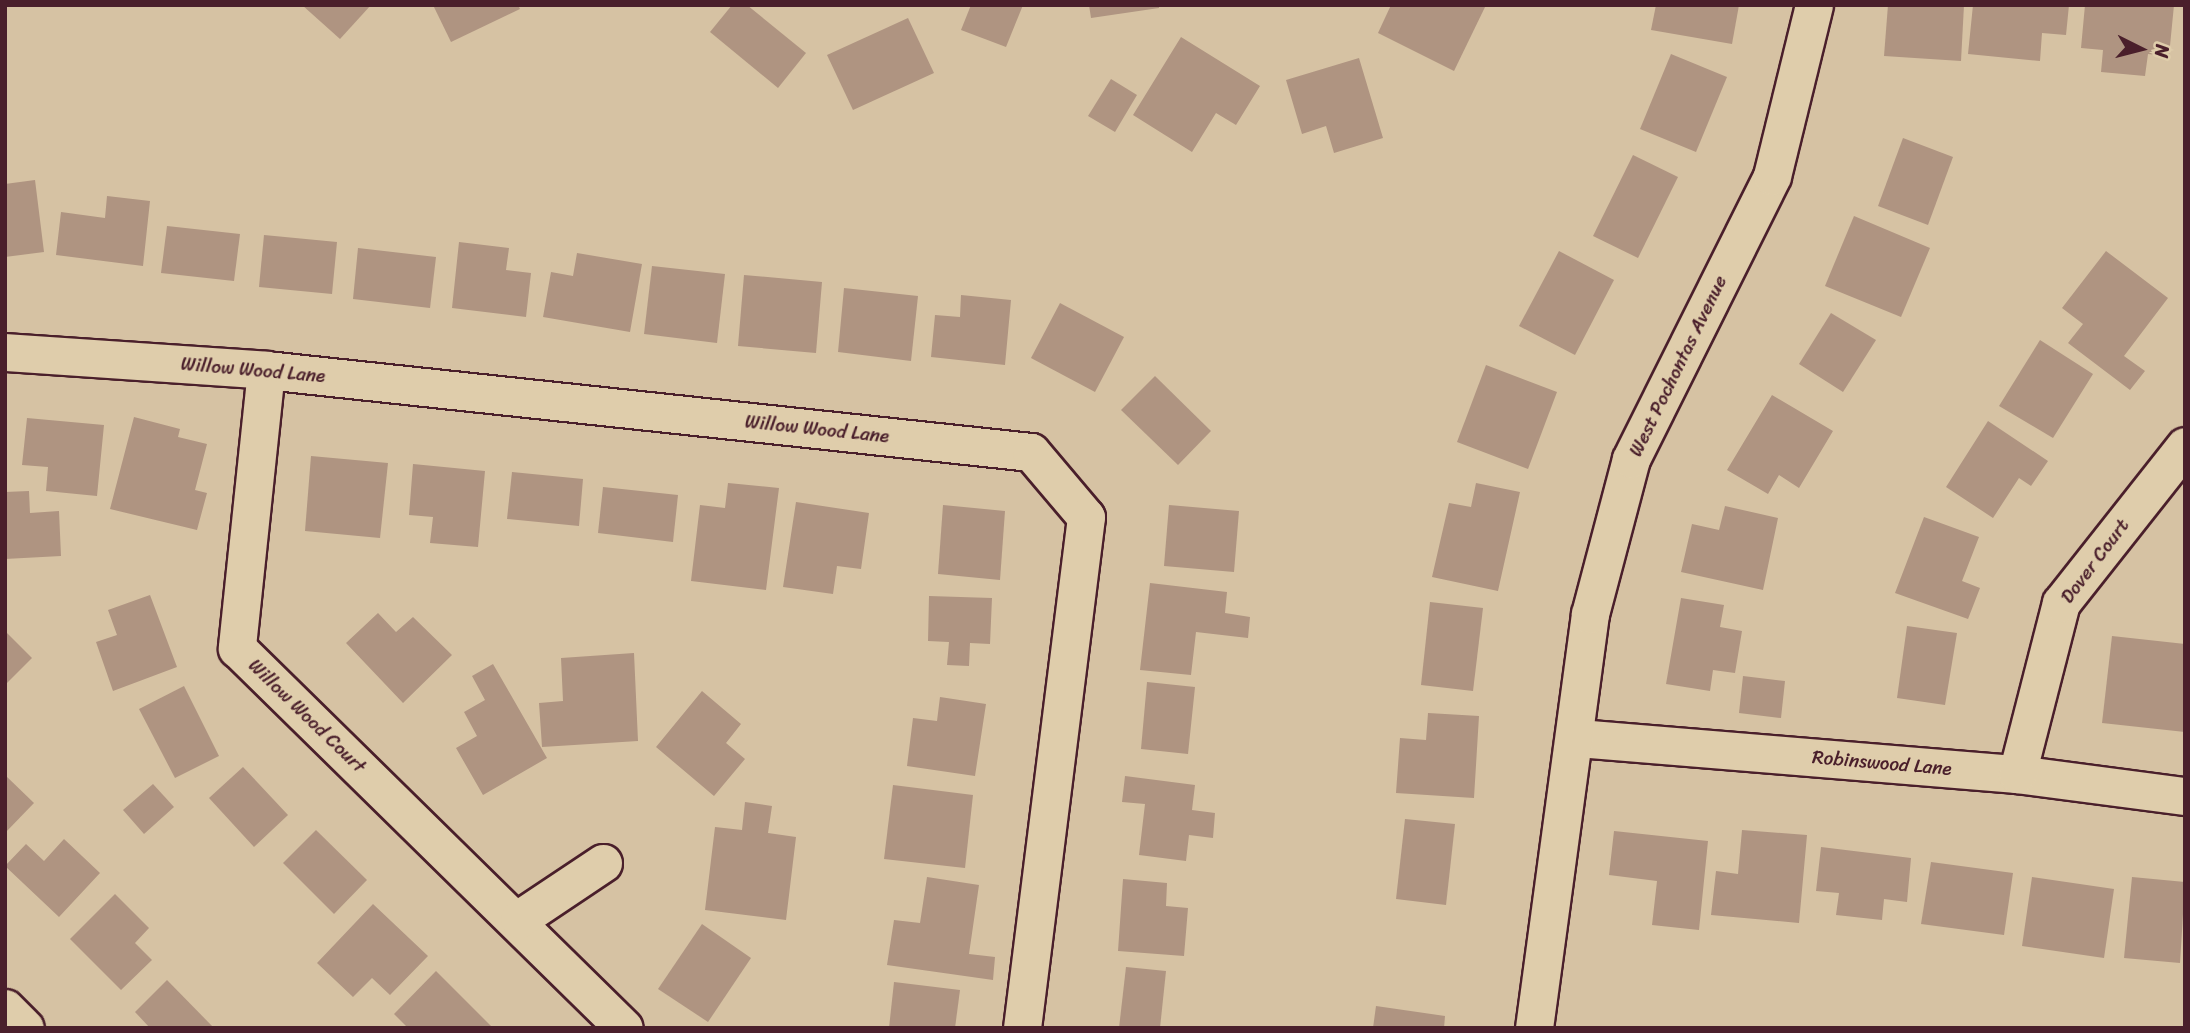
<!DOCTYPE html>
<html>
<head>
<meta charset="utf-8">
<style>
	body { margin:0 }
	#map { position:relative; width:2190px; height:1033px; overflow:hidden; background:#d6c2a3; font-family:Sriracha,sans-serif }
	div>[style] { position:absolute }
	.building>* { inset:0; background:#af9481 }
	.roads { filter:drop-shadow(2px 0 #4a1f2b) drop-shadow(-2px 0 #4a1f2b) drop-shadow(0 2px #4a1f2b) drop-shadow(0 -2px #4a1f2b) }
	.street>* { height:37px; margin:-18.5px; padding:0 18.5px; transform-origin:18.5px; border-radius:18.5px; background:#dfcdab }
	span { translate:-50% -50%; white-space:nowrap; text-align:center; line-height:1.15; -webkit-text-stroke:5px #dfcdab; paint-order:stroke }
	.street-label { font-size:19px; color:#4a1f2b }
	.frame { position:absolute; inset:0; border:7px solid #4a1f2b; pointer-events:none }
	.north { position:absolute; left:2106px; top:14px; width:70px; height:70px; -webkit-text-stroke:5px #dfcdab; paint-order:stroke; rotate:96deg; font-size:19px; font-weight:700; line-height:28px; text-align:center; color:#4a1f2b }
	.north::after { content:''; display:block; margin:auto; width:24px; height:32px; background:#4a1f2b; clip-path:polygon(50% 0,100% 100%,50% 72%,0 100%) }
</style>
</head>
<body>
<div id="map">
	<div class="building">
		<div style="clip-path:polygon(302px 5px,371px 5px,340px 39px)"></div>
		<div style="clip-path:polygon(433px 5px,518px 5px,520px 9px,451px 42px)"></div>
		<div style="clip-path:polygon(732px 5px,747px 5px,806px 53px,778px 88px,710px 32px)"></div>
		<div style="clip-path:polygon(971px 5px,1023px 5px,1006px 47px,961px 30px)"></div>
		<div style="clip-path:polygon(1089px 5px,1159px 5px,1159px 8px,1091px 18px)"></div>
		<div style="clip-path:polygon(1391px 5px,1486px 5px,1454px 71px,1378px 33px)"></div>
		<div style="clip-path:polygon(1656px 5px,1739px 5px,1732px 44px,1651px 30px)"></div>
		<div style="clip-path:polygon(1888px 5px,1964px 5px,1961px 61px,1884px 56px)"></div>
		<div style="clip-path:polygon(1973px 5px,2069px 5px,2066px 35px,2042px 33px,2040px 61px,1968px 54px)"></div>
		<div style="clip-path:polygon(2085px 5px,2174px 5px,2169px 56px,2148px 54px,2145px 76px,2101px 72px,2103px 50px,2081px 48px)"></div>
		<div style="clip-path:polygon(908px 18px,934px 73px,853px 110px,827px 55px)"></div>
		<div style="clip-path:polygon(1181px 37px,1260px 86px,1236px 125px,1216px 113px,1192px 152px,1133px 115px)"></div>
		<div style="clip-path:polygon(1671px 54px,1727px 77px,1696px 152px,1640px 129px)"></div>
		<div style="clip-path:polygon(1359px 58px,1383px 138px,1334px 153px,1326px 126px,1302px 134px,1286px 80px)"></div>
		<div style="clip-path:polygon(1111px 79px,1137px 95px,1115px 132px,1088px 116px)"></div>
		<div style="clip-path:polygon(1903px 138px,1953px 157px,1928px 225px,1878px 206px)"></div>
		<div style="clip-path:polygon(1633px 155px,1678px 177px,1638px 258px,1593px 236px)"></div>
		<div style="clip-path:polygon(35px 180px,44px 252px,5px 257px,5px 184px)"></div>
		<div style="clip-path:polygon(107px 196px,150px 201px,143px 266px,56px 255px,61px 212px,105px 218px)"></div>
		<div style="clip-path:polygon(1854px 216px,1930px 248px,1901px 317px,1825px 286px)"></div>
		<div style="clip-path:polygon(167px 226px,240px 234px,234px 281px,161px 273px)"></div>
		<div style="clip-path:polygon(264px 235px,337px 242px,332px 294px,259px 287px)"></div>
		<div style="clip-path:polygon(459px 242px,509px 248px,506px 270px,531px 273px,526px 317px,452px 308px)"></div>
		<div style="clip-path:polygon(358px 248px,436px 257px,430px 308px,353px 299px)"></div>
		<div style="clip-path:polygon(1559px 251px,1614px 280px,1575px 355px,1519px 326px)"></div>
		<div style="clip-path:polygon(2106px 251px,2168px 298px,2124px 356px,2145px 371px,2130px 390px,2068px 343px,2083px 324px,2062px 308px)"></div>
		<div style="clip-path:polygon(577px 253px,642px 264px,630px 332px,543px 317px,551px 272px,573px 276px)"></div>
		<div style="clip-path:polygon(652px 266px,725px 274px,717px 343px,644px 334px)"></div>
		<div style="clip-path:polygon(744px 275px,822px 282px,816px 353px,738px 346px)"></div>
		<div style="clip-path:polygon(844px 288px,918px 296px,911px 361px,838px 352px)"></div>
		<div style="clip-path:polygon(961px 295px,1011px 300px,1005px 365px,931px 357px,935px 315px,960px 317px)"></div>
		<div style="clip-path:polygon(1060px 303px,1124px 337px,1095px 392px,1031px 358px)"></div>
		<div style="clip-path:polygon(1831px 313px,1876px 340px,1843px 392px,1799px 364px)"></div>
		<div style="clip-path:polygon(2040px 340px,2093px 374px,2053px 438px,1999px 406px)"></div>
		<div style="clip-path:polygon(1486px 365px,1557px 392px,1528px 469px,1457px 442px)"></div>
		<div style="clip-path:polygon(1155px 376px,1211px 431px,1178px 465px,1121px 410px)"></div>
		<div style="clip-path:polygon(1772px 395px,1833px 431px,1799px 488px,1779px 475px,1768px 494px,1727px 470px)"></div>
		<div style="clip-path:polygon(134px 417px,180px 429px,178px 437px,207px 444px,195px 490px,207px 493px,197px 530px,110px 509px)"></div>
		<div style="clip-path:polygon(27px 418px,104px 425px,97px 496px,46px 491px,48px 467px,22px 465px)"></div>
		<div style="clip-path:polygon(1988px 421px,2048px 461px,2031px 486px,2019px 478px,1993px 518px,1946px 487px)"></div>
		<div style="clip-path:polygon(311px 456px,388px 463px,380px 538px,305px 531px)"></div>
		<div style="clip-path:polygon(413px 464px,485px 471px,478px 547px,430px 543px,433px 517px,409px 515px)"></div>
		<div style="clip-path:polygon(512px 472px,583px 479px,579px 526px,507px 519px)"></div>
		<div style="clip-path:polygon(728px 483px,779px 488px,766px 590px,691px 581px,700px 505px,725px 508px)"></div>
		<div style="clip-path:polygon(1476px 483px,1520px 492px,1498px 591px,1432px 577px,1449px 503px,1471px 507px)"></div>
		<div style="clip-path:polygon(603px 487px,678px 495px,673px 542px,598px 533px)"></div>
		<div style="clip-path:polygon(29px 491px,30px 513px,59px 511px,61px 556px,5px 559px,5px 492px)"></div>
		<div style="clip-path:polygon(796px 502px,869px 513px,861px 569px,837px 566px,833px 594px,783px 587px)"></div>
		<div style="clip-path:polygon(943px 505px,1005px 511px,1000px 580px,938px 574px)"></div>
		<div style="clip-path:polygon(1169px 505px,1239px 511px,1234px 572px,1164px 566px)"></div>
		<div style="clip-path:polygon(1725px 506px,1778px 518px,1763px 590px,1681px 572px,1692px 524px,1719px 530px)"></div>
		<div style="clip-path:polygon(1924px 517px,1979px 537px,1962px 581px,1980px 588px,1968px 619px,1895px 593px)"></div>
		<div style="clip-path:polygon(1150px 583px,1227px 592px,1225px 613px,1250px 617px,1248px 638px,1196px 632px,1191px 675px,1140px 670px)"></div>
		<div style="clip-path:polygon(150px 595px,177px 667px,113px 691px,96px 642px,117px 635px,108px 610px)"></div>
		<div style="clip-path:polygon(929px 596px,992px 598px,990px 644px,970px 643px,969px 666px,947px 665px,949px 642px,928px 641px)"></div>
		<div style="clip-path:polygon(1681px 598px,1724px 605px,1720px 627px,1742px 631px,1735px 673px,1713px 670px,1710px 691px,1666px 684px)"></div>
		<div style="clip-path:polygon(1430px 602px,1483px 608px,1473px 691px,1421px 685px)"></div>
		<div style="clip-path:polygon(378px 613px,396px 632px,413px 617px,452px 655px,403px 703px,346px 643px)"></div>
		<div style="clip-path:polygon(1907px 626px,1957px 633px,1945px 705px,1897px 698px)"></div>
		<div style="clip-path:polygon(5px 631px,32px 658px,7px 683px,5px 682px)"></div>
		<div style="clip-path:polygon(2112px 636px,2185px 644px,2185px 732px,2102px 723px)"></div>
		<div style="clip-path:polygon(634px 653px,638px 741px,542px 747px,539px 703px,563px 701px,561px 658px)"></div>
		<div style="clip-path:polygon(493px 664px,547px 758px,483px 795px,456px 748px,477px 736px,464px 712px,485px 700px,472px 676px)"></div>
		<div style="clip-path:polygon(1743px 676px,1785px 681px,1781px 718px,1739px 713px)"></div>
		<div style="clip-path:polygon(1147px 682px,1195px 687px,1188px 754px,1141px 749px)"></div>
		<div style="clip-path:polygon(184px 686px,219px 756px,175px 778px,139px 709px)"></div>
		<div style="clip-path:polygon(702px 691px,741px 724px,726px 743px,745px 759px,714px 796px,656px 747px)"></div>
		<div style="clip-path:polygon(940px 697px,986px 704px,975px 776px,907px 766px,913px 718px,937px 721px)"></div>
		<div style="clip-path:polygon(1428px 713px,1479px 716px,1474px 798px,1396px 793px,1400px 738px,1426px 740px)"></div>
		<div style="clip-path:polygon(243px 767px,288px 815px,254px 847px,209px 798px)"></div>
		<div style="clip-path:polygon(5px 775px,34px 803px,5px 833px)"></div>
		<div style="clip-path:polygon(1125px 776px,1195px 785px,1192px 810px,1215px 813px,1213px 838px,1189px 835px,1186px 861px,1139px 855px,1145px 804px,1122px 802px)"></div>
		<div style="clip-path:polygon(153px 784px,174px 807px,144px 834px,123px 810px)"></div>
		<div style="clip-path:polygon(893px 785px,973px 795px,965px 868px,884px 859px)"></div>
		<div style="clip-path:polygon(745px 802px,772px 806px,768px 833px,796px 837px,786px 920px,705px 910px,715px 827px,742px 830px)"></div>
		<div style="clip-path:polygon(1405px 819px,1455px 824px,1446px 905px,1396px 899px)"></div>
		<div style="clip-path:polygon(316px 830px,367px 880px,334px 914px,283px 863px)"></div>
		<div style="clip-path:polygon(1742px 830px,1807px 835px,1799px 923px,1711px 915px,1716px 871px,1738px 874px)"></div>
		<div style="clip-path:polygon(1614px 831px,1708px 841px,1699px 930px,1652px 925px,1657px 881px,1609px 875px)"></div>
		<div style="clip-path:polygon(64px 839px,100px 873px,59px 917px,5px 866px,26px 844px,44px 861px)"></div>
		<div style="clip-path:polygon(1821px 847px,1911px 858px,1907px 902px,1884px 899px,1882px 920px,1836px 915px,1839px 893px,1816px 891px)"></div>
		<div style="clip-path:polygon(1931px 862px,2013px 873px,2004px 935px,1921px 924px)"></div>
		<div style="clip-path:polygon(927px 877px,979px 885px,969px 954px,995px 957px,993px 980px,887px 965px,894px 920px,920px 923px)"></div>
		<div style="clip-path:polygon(2032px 877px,2114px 889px,2104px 958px,2022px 946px)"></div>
		<div style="clip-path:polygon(2132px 877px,2185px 882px,2180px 963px,2124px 958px)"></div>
		<div style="clip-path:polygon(1123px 879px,1167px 883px,1166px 906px,1188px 908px,1184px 956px,1118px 951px)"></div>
		<div style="clip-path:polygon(115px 894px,149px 928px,135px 943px,152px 960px,121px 990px,70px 939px)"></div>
		<div style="clip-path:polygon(373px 904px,428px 956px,390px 995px,372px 978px,353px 997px,317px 963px)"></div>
		<div style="clip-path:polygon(702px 924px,751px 958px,708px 1022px,658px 989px)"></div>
		<div style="clip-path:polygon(1126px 967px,1166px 971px,1160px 1028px,1119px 1028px)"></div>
		<div style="clip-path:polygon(436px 971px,493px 1028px,408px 1028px,394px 1014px)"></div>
		<div style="clip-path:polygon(167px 980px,214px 1028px,150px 1028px,135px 1012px)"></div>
		<div style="clip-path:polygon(894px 982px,960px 990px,955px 1028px,889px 1028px)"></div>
		<div style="clip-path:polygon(1376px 1006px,1445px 1016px,1444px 1028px,1373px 1028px)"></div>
	</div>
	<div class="roads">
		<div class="street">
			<div style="left:5px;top:352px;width:262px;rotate:3.9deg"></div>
			<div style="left:266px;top:370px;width:769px;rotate:6.12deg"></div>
			<div style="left:1031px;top:452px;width:85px;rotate:49.8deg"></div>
			<div style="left:1086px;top:517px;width:515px;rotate:97.14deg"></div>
			<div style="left:266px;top:370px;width:280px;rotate:96deg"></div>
			<div style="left:237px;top:648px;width:542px;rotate:44.48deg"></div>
			<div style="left:1578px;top:738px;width:440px;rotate:4.7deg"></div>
			<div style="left:2017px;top:774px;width:169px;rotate:7.5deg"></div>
			<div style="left:2017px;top:774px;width:177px;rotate:-75.6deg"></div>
			<div style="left:2061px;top:603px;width:200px;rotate:-51.7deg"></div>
			<div style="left:519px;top:919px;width:101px;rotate:-33.7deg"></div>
			<div style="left:5px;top:1008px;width:28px;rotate:45deg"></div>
			<div style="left:1534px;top:1028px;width:418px;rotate:-82.3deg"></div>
			<div style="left:1590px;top:614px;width:160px;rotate:-75.2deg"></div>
			<div style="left:1631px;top:459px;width:316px;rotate:-63.5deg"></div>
			<div style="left:1772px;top:176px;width:176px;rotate:-76.2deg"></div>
		</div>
	</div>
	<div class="street-label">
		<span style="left:1678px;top:366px;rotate:-64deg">West Pochontas Avenue</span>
		<span style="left:253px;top:370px;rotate:5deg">Willow Wood Lane</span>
		<span style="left:817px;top:429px;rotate:6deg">Willow Wood Lane</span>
		<span style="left:2095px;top:561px;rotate:-53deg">Dover Court</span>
		<span style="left:307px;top:716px;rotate:44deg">Willow Wood Court</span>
		<span style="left:1882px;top:763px;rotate:5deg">Robinswood Lane</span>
	</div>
	<div class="frame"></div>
	<div class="north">N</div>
</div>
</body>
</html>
